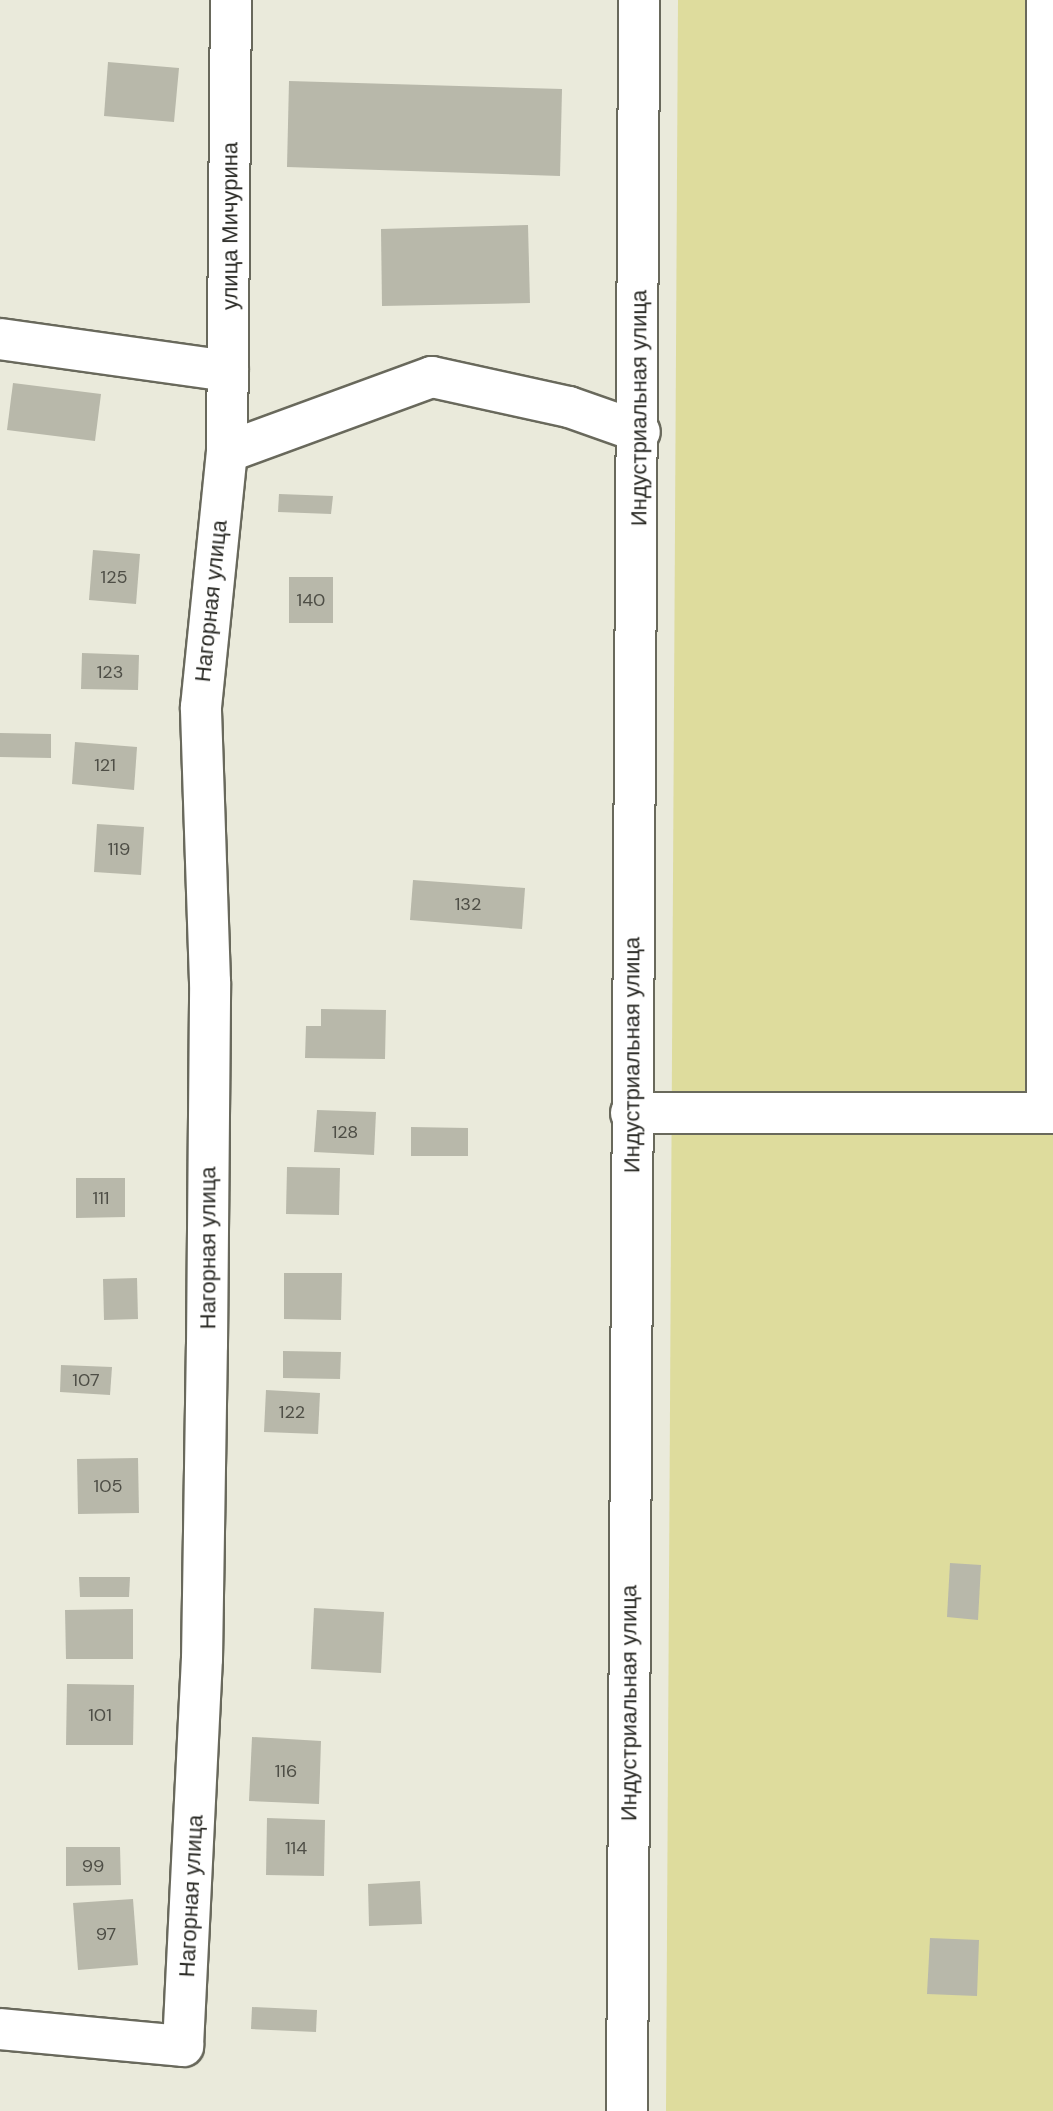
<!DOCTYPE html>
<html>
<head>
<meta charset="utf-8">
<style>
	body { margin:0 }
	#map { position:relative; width:1053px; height:2111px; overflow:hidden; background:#eaeadb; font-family:"DM Sans",sans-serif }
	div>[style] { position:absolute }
	.green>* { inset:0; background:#dedc9d }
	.building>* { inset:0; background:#b8b8aa }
	.roads { filter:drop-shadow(2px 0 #69695c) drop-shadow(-2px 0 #69695c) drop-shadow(0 2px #69695c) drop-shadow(0 -2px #69695c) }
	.minor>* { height:40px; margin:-20px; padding:0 20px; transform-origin:20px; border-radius:20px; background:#fff }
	span { translate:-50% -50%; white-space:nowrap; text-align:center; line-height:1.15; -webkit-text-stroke:6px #fff; paint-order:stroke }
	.number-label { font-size:18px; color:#4e4e46 }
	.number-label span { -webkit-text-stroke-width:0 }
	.street-label { font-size:22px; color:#2a2a25 }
</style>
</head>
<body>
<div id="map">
	<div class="green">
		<div style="clip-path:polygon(678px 0,1053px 0,1053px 2111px,666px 2111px)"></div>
	</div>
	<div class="building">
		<div style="clip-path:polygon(108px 62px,179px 68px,174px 122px,104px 116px)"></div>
		<div style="clip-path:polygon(289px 81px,562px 89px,560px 176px,287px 167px)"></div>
		<div style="clip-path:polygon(528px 225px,530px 303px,382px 306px,381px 229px)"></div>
		<div style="clip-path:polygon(13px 383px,101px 394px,95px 441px,7px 430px)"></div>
		<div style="clip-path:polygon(279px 494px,333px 496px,331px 514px,278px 512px)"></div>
		<div style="clip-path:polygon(93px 550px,140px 554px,136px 604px,89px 600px)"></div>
		<div style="clip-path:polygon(289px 577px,333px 577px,333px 623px,289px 623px)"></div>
		<div style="clip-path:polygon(82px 653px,139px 655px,138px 690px,81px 689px)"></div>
		<div style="clip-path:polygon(0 733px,51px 734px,51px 758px,0 757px)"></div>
		<div style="clip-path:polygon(75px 742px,137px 747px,134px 790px,72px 784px)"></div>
		<div style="clip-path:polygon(97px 824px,144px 827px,141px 875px,94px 872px)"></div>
		<div style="clip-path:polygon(413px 880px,525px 888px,522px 929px,410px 920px)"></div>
		<div style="clip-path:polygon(321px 1009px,386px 1010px,385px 1059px,305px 1058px,306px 1026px,321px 1026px)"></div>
		<div style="clip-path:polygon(317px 1110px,376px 1112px,374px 1155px,314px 1152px)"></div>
		<div style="clip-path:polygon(411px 1127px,468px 1128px,468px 1156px,411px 1156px)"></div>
		<div style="clip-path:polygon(287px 1167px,340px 1168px,339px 1215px,286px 1214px)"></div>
		<div style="clip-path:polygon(76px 1178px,125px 1178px,125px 1217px,76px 1218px)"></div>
		<div style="clip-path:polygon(284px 1273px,342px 1273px,341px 1320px,284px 1319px)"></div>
		<div style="clip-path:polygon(137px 1278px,138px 1319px,104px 1320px,103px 1279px)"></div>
		<div style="clip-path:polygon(283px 1351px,341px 1352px,340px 1379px,283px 1378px)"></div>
		<div style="clip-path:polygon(61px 1365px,112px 1367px,110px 1395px,60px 1392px)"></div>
		<div style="clip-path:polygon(266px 1390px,320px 1393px,318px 1434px,264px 1432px)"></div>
		<div style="clip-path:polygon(138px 1458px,139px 1513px,78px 1514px,77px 1459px)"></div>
		<div style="clip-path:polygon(950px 1563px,981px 1565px,978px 1620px,947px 1617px)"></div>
		<div style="clip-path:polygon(79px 1577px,130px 1577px,129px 1597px,80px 1597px)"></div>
		<div style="clip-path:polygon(314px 1608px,384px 1612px,381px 1673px,311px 1669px)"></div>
		<div style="clip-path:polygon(133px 1609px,133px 1659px,66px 1659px,65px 1610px)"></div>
		<div style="clip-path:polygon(67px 1684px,134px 1685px,133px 1745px,66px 1745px)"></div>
		<div style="clip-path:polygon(252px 1737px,321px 1741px,319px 1804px,249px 1801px)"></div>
		<div style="clip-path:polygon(267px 1818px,325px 1820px,324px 1876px,266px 1875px)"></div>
		<div style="clip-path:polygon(66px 1847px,120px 1847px,121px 1885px,66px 1886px)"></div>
		<div style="clip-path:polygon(420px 1881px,422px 1924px,369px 1926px,368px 1884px)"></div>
		<div style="clip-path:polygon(133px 1899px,138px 1965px,78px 1970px,73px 1903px)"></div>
		<div style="clip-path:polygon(930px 1938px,979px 1940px,977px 1996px,927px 1994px)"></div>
		<div style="clip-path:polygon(252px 2007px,317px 2010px,316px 2032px,251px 2029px)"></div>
	</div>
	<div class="roads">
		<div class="minor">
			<div style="left:1047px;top:0;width:1113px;rotate:90deg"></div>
			<div style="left:0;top:339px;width:230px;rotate:8deg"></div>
			<div style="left:227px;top:452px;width:218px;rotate:-20.1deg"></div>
			<div style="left:432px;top:377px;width:140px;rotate:12.4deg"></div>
			<div style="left:569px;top:407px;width:75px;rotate:19.4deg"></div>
			<div style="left:631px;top:1113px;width:422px"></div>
			<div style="left:0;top:2029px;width:184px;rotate:5.3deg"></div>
			<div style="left:183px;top:2046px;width:387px;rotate:-87.2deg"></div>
			<div style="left:202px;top:1659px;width:314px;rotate:-89.1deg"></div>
			<div style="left:207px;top:1345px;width:363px;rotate:-89.5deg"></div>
			<div style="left:210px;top:982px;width:275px;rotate:-91.9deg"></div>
			<div style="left:201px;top:707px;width:256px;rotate:-84.2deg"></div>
			<div style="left:227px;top:452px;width:452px;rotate:-89.5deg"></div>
			<div style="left:627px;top:2111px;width:2111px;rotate:-89.67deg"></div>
		</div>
	</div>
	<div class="number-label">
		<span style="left:114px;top:577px">125</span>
		<span style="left:311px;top:600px">140</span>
		<span style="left:110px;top:672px">123</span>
		<span style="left:105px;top:765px">121</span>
		<span style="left:119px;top:849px">119</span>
		<span style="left:468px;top:904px">132</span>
		<span style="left:345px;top:1132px">128</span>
		<span style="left:101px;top:1198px">111</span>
		<span style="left:86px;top:1380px">107</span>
		<span style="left:292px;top:1412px">122</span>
		<span style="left:108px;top:1486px">105</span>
		<span style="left:100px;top:1715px">101</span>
		<span style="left:286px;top:1771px">116</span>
		<span style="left:296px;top:1848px">114</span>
		<span style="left:93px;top:1866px">99</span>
		<span style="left:106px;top:1934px">97</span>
	</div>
	<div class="street-label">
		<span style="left:230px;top:226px;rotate:-90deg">улица Мичурина</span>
		<span style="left:639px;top:408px;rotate:-90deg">Индустриальная улица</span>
		<span style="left:211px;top:601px;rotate:-84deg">Нагорная улица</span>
		<span style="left:632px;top:1055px;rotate:-90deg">Индустриальная улица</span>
		<span style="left:208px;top:1248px;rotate:-90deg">Нагорная улица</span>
		<span style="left:629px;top:1703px;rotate:-90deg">Индустриальная улица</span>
		<span style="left:191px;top:1896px;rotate:-87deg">Нагорная улица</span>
	</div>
</div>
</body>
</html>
